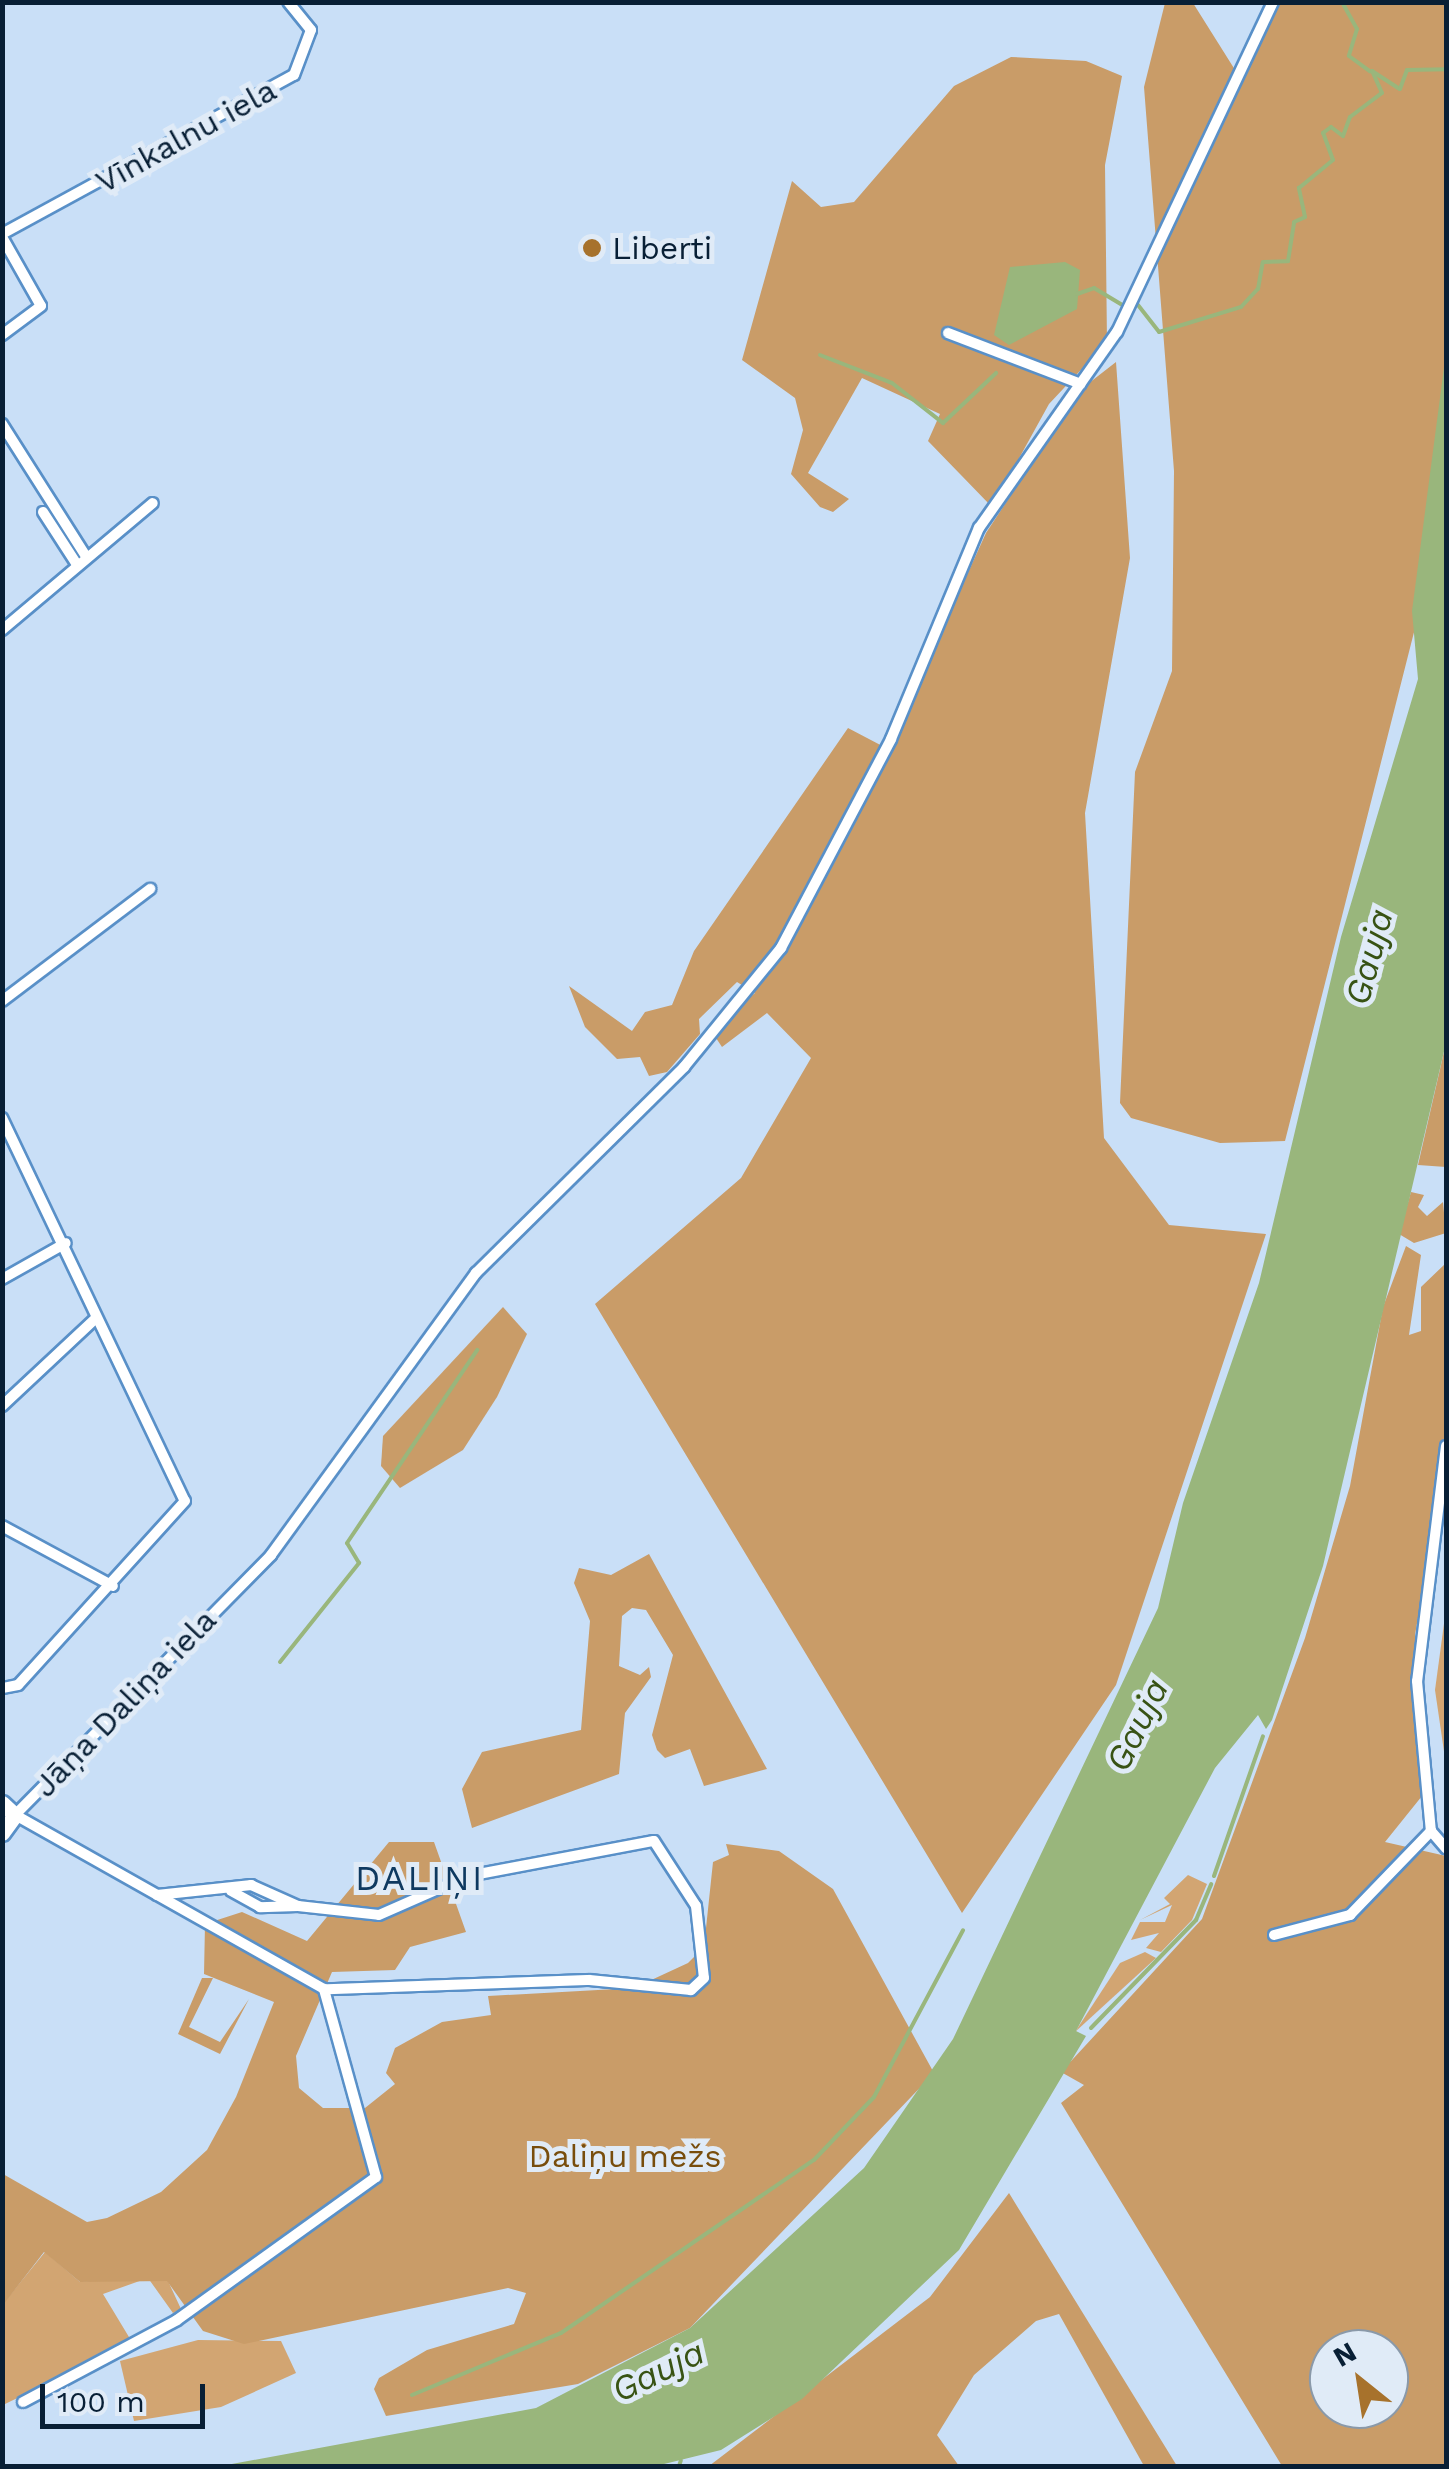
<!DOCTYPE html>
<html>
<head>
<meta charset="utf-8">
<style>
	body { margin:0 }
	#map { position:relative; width:1449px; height:2469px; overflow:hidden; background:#c9dff7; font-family:"Work Sans",sans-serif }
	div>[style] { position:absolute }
	.green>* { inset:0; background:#d2a572 }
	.forest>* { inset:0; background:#c99c68 }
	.water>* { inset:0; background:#99b67c }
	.stream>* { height:4px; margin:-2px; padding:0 2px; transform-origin:2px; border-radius:2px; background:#99b67c }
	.roads { filter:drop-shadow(2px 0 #5990c8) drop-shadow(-2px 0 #5990c8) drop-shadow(0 2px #5990c8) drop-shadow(0 -2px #5990c8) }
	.street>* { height:10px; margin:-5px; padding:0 5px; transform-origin:5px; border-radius:5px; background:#fff }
	.secondary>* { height:15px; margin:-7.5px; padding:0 7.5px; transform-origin:7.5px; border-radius:7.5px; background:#fff }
	.dots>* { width:28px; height:28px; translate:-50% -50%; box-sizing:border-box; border:5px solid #e0ebf7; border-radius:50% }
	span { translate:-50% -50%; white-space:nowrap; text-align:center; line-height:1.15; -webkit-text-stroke:10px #e0ebf7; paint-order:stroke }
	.street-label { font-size:32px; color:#081f35 }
	.poi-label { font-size:32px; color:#081f35 }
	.left { translate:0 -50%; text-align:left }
	.park-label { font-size:32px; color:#784d0c }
	.water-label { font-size:35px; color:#385314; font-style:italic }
	.neighbourhood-label { font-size:35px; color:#0e3960; letter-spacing:2.5px }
	.frame { position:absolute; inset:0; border:5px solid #081f35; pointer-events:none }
	.north { position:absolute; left:1309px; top:2329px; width:100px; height:100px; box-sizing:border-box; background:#e0ebf7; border:2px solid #8a99a9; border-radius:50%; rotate:330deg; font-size:28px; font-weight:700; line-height:40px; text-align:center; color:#081f35 }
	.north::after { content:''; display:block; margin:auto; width:35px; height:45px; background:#a7722c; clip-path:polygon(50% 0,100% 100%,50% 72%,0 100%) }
	.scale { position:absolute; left:40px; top:2384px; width:165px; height:45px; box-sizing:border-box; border:5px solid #081f35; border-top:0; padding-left:12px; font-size:30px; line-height:35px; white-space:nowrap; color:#081f35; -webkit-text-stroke:8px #e0ebf7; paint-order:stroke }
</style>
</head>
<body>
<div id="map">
	<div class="green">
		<div style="clip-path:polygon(1446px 1609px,1446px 1765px,1435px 1690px)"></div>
		<div style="clip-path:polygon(1188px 1875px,1207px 1884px,1192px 1920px,1161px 1952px,1146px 1948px,1159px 1933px,1131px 1940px,1140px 1922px,1165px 1922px,1172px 1905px,1140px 1920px,1170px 1904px,1164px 1898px)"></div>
		<div style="clip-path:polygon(1145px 1952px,1156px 1958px,1075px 2032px,1120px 1963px)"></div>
		<div style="clip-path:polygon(45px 2252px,80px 2282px,152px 2275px,168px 2281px,181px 2309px,173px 2313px,148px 2278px,103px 2294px,132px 2342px,3px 2405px,2px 2305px)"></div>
		<div style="clip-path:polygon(198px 2340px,281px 2341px,296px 2373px,221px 2407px,134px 2421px,120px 2361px)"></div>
	</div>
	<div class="forest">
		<div style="clip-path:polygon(1165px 3px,1193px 3px,1242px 81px,1280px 3px,1446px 3px,1446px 464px,1429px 573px,1285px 1141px,1220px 1143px,1131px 1118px,1120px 1103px,1135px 772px,1172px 671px,1174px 471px,1144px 87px)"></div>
		<div style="clip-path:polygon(1011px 57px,1086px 61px,1122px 76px,1105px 165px,1107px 342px,1049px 404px,992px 507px,928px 441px,940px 414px,862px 378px,808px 473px,849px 499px,833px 512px,820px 507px,791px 474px,803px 430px,795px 398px,742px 360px,792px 181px,821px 207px,854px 202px,954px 86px)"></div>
		<div style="clip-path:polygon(1116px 362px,1130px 558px,1085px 813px,1104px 1138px,1169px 1225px,1266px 1234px,1116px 1685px,962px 1913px,595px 1304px,741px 1178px,811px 1058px,767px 1013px,722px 1047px,714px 1035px,719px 1022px,755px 993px,737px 982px,699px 1019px,700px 1034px,667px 1072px,649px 1076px,640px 1057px,617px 1059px,585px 1027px,569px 986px,632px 1031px,645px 1012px,672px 1005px,694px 951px,848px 728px,888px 749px,986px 533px,1080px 390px)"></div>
		<div style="clip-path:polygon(1446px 1043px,1446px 1167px,1418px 1165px)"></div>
		<div style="clip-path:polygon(1411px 1192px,1424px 1195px,1418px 1207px,1427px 1216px,1443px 1202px,1446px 1233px,1414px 1243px,1399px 1234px)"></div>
		<div style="clip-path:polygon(evenodd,1406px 1246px,1421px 1255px,1409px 1335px,1421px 1331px,1421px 1287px,1446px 1263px,1446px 1451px,1415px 1635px,1422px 1796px,1385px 1842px,1446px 1856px,1446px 2466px,1282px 2466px,1061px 2103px,1084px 2085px,1061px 2072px,1202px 1919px,1305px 1638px,1350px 1486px,1383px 1307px,1406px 1246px,1329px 2349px,1389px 2349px,1389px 2409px,1329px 2409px,1329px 2349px)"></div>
		<div style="clip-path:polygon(503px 1307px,527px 1334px,497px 1397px,463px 1450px,400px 1488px,381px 1466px,383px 1436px)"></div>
		<div style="clip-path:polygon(649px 1554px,767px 1769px,704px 1786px,690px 1749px,665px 1758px,657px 1750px,652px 1735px,673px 1655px,646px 1610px,632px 1608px,622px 1616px,619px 1666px,640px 1675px,649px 1667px,651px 1677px,625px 1713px,619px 1774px,472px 1828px,462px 1789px,482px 1752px,581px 1730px,590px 1621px,574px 1583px,579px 1568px,611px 1575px)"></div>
		<div style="clip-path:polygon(389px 1842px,434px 1842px,466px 1932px,410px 1947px,395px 1970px,332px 1972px,296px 2056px,299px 2088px,323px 2108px,365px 2108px,395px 2084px,386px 2073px,395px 2048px,442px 2022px,491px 2015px,488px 1996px,634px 1988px,688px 1963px,704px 1947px,713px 1862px,729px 1855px,726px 1844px,779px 1851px,833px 1889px,934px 2073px,690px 2328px,578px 2384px,386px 2416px,374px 2389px,379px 2378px,427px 2350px,514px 2324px,526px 2293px,508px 2288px,244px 2344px,203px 2331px,167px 2281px,80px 2282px,44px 2252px,3px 2305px,3px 2174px,87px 2222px,107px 2218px,161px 2192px,207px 2150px,236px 2097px,274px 2002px,204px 1974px,205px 1924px,242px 1912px,307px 1941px)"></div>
		<div style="clip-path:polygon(202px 1978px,213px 1978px,189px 2027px,220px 2042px,249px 1999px,220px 2054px,178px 2034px)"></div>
		<div style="clip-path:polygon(1009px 2193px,1177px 2466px,1144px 2466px,1059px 2314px,1036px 2321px,974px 2375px,937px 2435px,959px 2466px,709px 2466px,930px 2297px)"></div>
	</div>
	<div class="water">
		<div style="clip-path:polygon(1065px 262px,1080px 270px,1077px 309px,1009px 345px,994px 335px,1010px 267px)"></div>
		<div style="clip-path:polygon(1446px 352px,1446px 1043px,1323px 1566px,1272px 1720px,1266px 1729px,1258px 1715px,1215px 1768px,1076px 2031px,1086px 2036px,959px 2250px,802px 2399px,721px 2450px,656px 2466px,221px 2466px,536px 2408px,690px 2328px,864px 2168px,953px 2039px,1158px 1608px,1183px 1503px,1259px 1283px,1341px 937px,1418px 679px,1412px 611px)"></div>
	</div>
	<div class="stream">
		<div style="left:1342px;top:2px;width:31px;rotate:61deg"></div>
		<div style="left:1357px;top:29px;width:28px;rotate:107deg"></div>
		<div style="left:1349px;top:56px;width:26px;rotate:36deg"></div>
		<div style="left:1077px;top:294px;width:18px;rotate:-19deg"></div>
		<div style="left:1094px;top:288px;width:35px;rotate:31deg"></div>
		<div style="left:1138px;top:305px;width:34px;rotate:52deg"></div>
		<div style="left:1159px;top:332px;width:86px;rotate:-17deg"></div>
		<div style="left:1241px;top:307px;width:25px;rotate:-47deg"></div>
		<div style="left:1258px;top:289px;width:27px;rotate:-80deg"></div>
		<div style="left:1263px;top:262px;width:25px;rotate:-2deg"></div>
		<div style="left:1288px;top:261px;width:39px;rotate:-81deg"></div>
		<div style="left:1294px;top:222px;width:12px;rotate:-24deg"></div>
		<div style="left:1305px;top:217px;width:30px;rotate:-102deg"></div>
		<div style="left:1299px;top:188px;width:44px;rotate:-39.5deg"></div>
		<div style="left:1333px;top:160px;width:29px;rotate:-110deg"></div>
		<div style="left:1323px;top:133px;width:10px;rotate:-37deg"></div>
		<div style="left:1331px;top:127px;width:15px;rotate:37deg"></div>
		<div style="left:1343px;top:136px;width:20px;rotate:-70deg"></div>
		<div style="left:1350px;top:117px;width:40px;rotate:-37deg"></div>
		<div style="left:1382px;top:93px;width:24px;rotate:-114deg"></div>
		<div style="left:1372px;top:71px;width:33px;rotate:33deg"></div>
		<div style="left:1400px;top:89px;width:20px;rotate:-70deg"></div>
		<div style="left:1407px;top:70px;width:39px;rotate:-1deg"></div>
		<div style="left:820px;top:355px;width:77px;rotate:21.3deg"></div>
		<div style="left:892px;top:383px;width:65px;rotate:38.1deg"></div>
		<div style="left:943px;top:423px;width:73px;rotate:-43.3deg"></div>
		<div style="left:280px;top:1662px;width:127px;rotate:-51.4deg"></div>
		<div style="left:359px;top:1563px;width:23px;rotate:-121deg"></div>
		<div style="left:347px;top:1543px;width:233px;rotate:-56deg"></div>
		<div style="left:1214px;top:1876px;width:148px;rotate:-70.7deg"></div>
		<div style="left:1091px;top:2028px;width:151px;rotate:-45.8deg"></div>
		<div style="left:1196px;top:1920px;width:39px;rotate:-67deg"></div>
		<div style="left:412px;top:2395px;width:161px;rotate:-22.6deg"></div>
		<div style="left:561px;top:2333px;width:306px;rotate:-34.4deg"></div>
		<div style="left:814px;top:2160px;width:87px;rotate:-46.4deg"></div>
		<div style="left:874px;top:2097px;width:189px;rotate:-61.9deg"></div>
		<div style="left:679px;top:2466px;width:6px;rotate:-72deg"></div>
	</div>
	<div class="roads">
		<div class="street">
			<div style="left:2px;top:234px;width:332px;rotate:-28.6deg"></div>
			<div style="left:294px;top:75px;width:48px;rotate:-69.3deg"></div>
			<div style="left:311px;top:30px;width:36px;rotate:-129deg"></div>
			<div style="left:2px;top:237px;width:79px;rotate:60.5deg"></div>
			<div style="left:41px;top:306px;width:49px;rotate:143.4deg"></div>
			<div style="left:948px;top:333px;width:142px;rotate:21deg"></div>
			<div style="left:2px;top:424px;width:155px;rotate:57.6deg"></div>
			<div style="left:43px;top:512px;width:61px;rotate:57.1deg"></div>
			<div style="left:2px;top:630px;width:197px;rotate:-40.1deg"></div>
			<div style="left:2px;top:1001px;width:186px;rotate:-37.1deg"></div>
			<div style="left:2px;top:1118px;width:424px;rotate:64.5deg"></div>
			<div style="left:185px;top:1501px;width:248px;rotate:132.2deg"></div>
			<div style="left:18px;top:1685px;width:16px;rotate:169deg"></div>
			<div style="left:2px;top:1279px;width:73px;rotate:-29.4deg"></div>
			<div style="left:2px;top:1406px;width:129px;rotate:-43.1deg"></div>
			<div style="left:1446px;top:1446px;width:237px;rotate:97deg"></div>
			<div style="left:1417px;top:1681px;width:151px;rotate:84.7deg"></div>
			<div style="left:1431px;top:1831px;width:23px;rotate:49deg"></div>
			<div style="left:2px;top:1526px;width:126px;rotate:28.4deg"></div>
			<div style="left:157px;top:1895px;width:95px;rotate:-6.1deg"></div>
			<div style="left:251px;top:1885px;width:51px;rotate:24.1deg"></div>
			<div style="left:298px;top:1906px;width:38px;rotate:178deg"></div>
			<div style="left:260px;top:1907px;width:33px;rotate:-151deg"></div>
			<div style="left:298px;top:1906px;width:81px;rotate:6.3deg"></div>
			<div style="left:379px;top:1915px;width:97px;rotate:-23.7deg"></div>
			<div style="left:468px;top:1876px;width:189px;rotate:-10.7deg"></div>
			<div style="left:654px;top:1841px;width:77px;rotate:57.1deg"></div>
			<div style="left:696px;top:1906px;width:72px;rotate:83.7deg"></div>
			<div style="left:704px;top:1978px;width:18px;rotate:137deg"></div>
			<div style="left:691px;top:1990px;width:102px;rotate:-174.4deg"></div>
			<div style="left:589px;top:1980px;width:264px;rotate:178deg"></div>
			<div style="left:1274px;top:1935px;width:79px;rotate:-14.7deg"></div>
			<div style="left:1350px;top:1915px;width:117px;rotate:-46deg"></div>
			<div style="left:23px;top:2402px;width:174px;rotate:-28deg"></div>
			<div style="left:177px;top:2320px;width:245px;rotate:-35.7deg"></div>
			<div style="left:376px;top:2177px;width:195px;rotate:-105.5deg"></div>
			<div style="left:324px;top:1989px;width:355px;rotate:-150.6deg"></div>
			<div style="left:15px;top:1815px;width:365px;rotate:-45.4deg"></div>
			<div style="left:271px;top:1555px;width:349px;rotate:-54deg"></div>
			<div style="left:476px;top:1273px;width:293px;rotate:-44.7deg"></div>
			<div style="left:684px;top:1067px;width:154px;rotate:-50.8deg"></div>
			<div style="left:781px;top:948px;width:236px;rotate:-62.2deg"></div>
			<div style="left:891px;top:739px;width:229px;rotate:-67.4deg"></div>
			<div style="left:979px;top:528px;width:240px;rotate:-54.9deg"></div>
			<div style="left:1117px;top:332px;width:365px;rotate:-64.7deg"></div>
		</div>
		<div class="secondary">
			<div style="left:2px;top:1803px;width:18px;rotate:43deg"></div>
			<div style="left:15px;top:1815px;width:22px;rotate:126deg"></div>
		</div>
	</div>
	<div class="dots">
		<div style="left:592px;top:248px;background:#a7722c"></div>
	</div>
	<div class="street-label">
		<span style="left:186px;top:136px;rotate:-29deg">Vīnkalnu iela</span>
		<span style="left:125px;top:1703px;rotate:-46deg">Jāņa Daliņa iela</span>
	</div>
	<div class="poi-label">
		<span class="left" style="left:612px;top:248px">Liberti</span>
	</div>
	<div class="park-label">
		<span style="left:625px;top:2156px">Daliņu mežs</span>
	</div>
	<div class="water-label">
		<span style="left:1369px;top:957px;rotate:-75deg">Gauja</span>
		<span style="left:1137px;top:1725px;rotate:-64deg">Gauja</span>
		<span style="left:658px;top:2371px;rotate:-26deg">Gauja</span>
	</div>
	<div class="neighbourhood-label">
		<span style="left:420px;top:1878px">DALIŅI</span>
	</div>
	<div class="frame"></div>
	<div class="north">N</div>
	<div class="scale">100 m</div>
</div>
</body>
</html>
